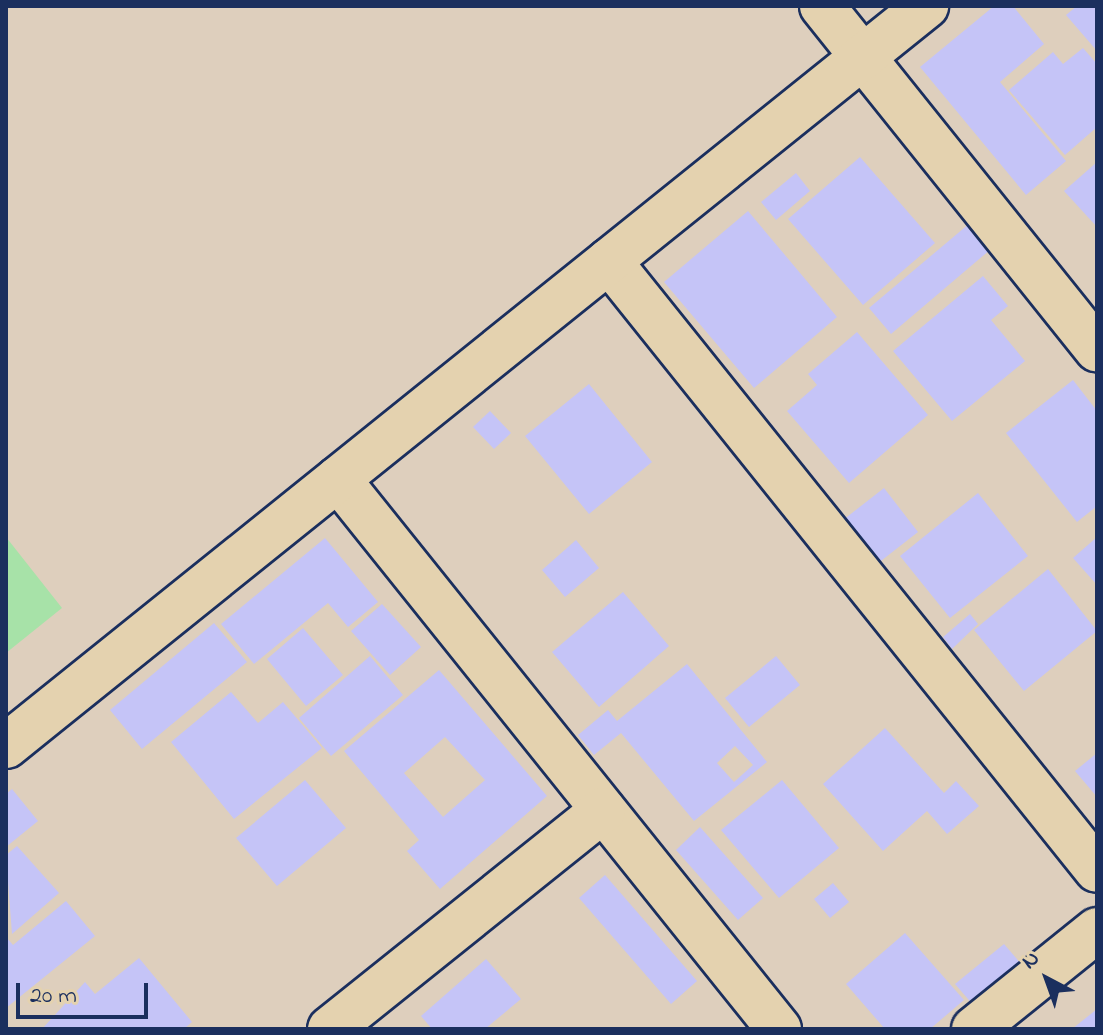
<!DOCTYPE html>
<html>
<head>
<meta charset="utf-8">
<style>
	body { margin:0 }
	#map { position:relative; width:1103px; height:1035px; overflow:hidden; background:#decfbd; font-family:"Indie Flower",sans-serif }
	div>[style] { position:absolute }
	.green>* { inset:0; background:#a7e2a8 }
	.building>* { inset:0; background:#c5c4f7 }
	.roads { filter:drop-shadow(2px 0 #1b2f5e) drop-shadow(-2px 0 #1b2f5e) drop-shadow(0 2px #1b2f5e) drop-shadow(0 -2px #1b2f5e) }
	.minor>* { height:44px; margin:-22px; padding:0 22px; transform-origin:22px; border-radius:22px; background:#e4d2af }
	span { translate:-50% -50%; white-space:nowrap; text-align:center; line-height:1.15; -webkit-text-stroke:6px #e4d2af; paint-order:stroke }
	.frame { position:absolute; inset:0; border:8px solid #1b2f5e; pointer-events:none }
	.north { position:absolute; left:1007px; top:939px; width:80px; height:80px; -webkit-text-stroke:6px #e4d2af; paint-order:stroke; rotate:319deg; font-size:22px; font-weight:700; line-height:32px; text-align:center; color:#1b2f5e }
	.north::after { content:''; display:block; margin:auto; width:28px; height:36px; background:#1b2f5e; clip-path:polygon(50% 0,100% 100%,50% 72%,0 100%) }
	.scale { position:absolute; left:16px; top:983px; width:132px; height:36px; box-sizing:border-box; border:4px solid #1b2f5e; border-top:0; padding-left:10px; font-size:24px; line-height:28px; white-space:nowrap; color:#1b2f5e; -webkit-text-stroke:6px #e4d2af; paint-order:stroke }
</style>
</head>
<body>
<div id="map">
	<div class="green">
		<div style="clip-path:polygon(6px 537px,62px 608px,6px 653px)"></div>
	</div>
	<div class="building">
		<div style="clip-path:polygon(994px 6px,1013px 6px,1044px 44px,1000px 82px,1066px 161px,1026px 195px,920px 67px)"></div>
		<div style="clip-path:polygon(1077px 6px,1097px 6px,1097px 51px,1066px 15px)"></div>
		<div style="clip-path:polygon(1083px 48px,1097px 64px,1097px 127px,1065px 155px,1009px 90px,1053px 52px,1063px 64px)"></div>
		<div style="clip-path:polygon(860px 157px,935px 243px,863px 305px,788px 219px)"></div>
		<div style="clip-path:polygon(1097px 162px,1097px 227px,1064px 191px)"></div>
		<div style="clip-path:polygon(796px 173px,810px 191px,776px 220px,761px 202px)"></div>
		<div style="clip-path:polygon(748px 211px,837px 317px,754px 388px,664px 282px)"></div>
		<div style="clip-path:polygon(970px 223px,991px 249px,891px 334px,869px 308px)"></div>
		<div style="clip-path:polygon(983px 276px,1008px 306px,991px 320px,1025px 361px,952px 421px,893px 351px)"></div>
		<div style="clip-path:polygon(857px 332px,928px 415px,849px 483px,787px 411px,817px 385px,808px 374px)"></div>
		<div style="clip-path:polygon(1073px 380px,1097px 411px,1097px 506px,1077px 522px,1006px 433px)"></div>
		<div style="clip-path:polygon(589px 384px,652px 462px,589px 514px,525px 436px)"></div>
		<div style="clip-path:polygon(490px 411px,511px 433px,494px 449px,473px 427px)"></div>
		<div style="clip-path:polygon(884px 488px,918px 532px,877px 564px,843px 520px)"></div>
		<div style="clip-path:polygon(978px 493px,1028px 556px,950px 618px,900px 556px)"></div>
		<div style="clip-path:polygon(1097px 537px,1097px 585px,1073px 558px)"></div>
		<div style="clip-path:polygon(325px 538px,378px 602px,348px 627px,328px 603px,254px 664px,221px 624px)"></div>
		<div style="clip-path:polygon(576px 540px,599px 568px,565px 597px,542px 570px)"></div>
		<div style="clip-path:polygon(1048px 569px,1097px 631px,1024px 691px,974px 630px)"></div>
		<div style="clip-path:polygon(623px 592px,669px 646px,599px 707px,552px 652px)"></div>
		<div style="clip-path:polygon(382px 604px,421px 647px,390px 675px,351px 631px)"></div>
		<div style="clip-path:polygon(970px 614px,978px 624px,952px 649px,943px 637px)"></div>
		<div style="clip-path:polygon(214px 623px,247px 662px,142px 749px,110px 710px)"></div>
		<div style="clip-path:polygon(303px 628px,343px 675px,306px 706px,267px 659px)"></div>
		<div style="clip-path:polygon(370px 656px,403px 695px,331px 756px,299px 718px)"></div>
		<div style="clip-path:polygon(776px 656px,800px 685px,749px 727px,725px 698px)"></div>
		<div style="clip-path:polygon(evenodd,687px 664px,767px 762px,694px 821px,621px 733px,594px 755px,578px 735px,608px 710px,617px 721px,687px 664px,735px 746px,753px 765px,734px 782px,717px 763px,735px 746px)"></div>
		<div style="clip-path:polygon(evenodd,439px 670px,547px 796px,440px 889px,407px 851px,419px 840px,344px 751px,439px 670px,445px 737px,485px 780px,443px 817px,404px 773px,445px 737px)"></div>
		<div style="clip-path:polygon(231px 692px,258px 723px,283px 702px,322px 748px,234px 819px,171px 742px)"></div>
		<div style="clip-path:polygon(885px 728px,944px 793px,956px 781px,979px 806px,947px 834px,927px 811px,883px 851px,823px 784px)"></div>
		<div style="clip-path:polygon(1097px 753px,1097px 797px,1075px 771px)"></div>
		<div style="clip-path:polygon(305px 780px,346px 828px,277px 886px,236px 838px)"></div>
		<div style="clip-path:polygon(782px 780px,839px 848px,779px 898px,721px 830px)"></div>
		<div style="clip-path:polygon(12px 789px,38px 821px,6px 847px,6px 794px)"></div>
		<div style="clip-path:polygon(700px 827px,763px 898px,738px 920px,676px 850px)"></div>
		<div style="clip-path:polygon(17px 846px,59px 893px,12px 934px,6px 855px)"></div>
		<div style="clip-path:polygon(605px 875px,697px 981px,671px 1004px,579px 898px)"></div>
		<div style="clip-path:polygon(833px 883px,849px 902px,830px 918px,814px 899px)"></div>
		<div style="clip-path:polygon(66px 901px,95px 936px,6px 1008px,6px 937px,13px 945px)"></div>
		<div style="clip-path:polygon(905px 933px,964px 1000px,930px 1029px,885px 1029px,846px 984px)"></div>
		<div style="clip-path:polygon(1004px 944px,1022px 965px,974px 1006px,955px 984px)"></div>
		<div style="clip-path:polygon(139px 958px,192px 1022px,184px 1029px,42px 1029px,85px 982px,95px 994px)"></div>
		<div style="clip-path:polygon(486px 959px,521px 999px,485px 1029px,432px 1029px,421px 1016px)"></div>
		<div style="clip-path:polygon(1097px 1009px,1097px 1029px,1072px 1029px)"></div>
	</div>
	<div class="roads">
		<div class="minor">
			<div style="left:822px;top:6px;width:440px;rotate:51.3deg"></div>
			<div style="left:609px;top:261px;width:780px;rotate:51.29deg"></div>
			<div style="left:338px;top:479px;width:705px;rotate:51.28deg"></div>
			<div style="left:6px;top:746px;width:1181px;rotate:-38.81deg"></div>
			<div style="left:330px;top:1029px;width:350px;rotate:-38.7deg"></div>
			<div style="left:974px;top:1029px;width:158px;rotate:-38.8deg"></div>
		</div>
	</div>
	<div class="frame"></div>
	<div class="north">N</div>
	<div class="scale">20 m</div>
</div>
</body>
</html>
